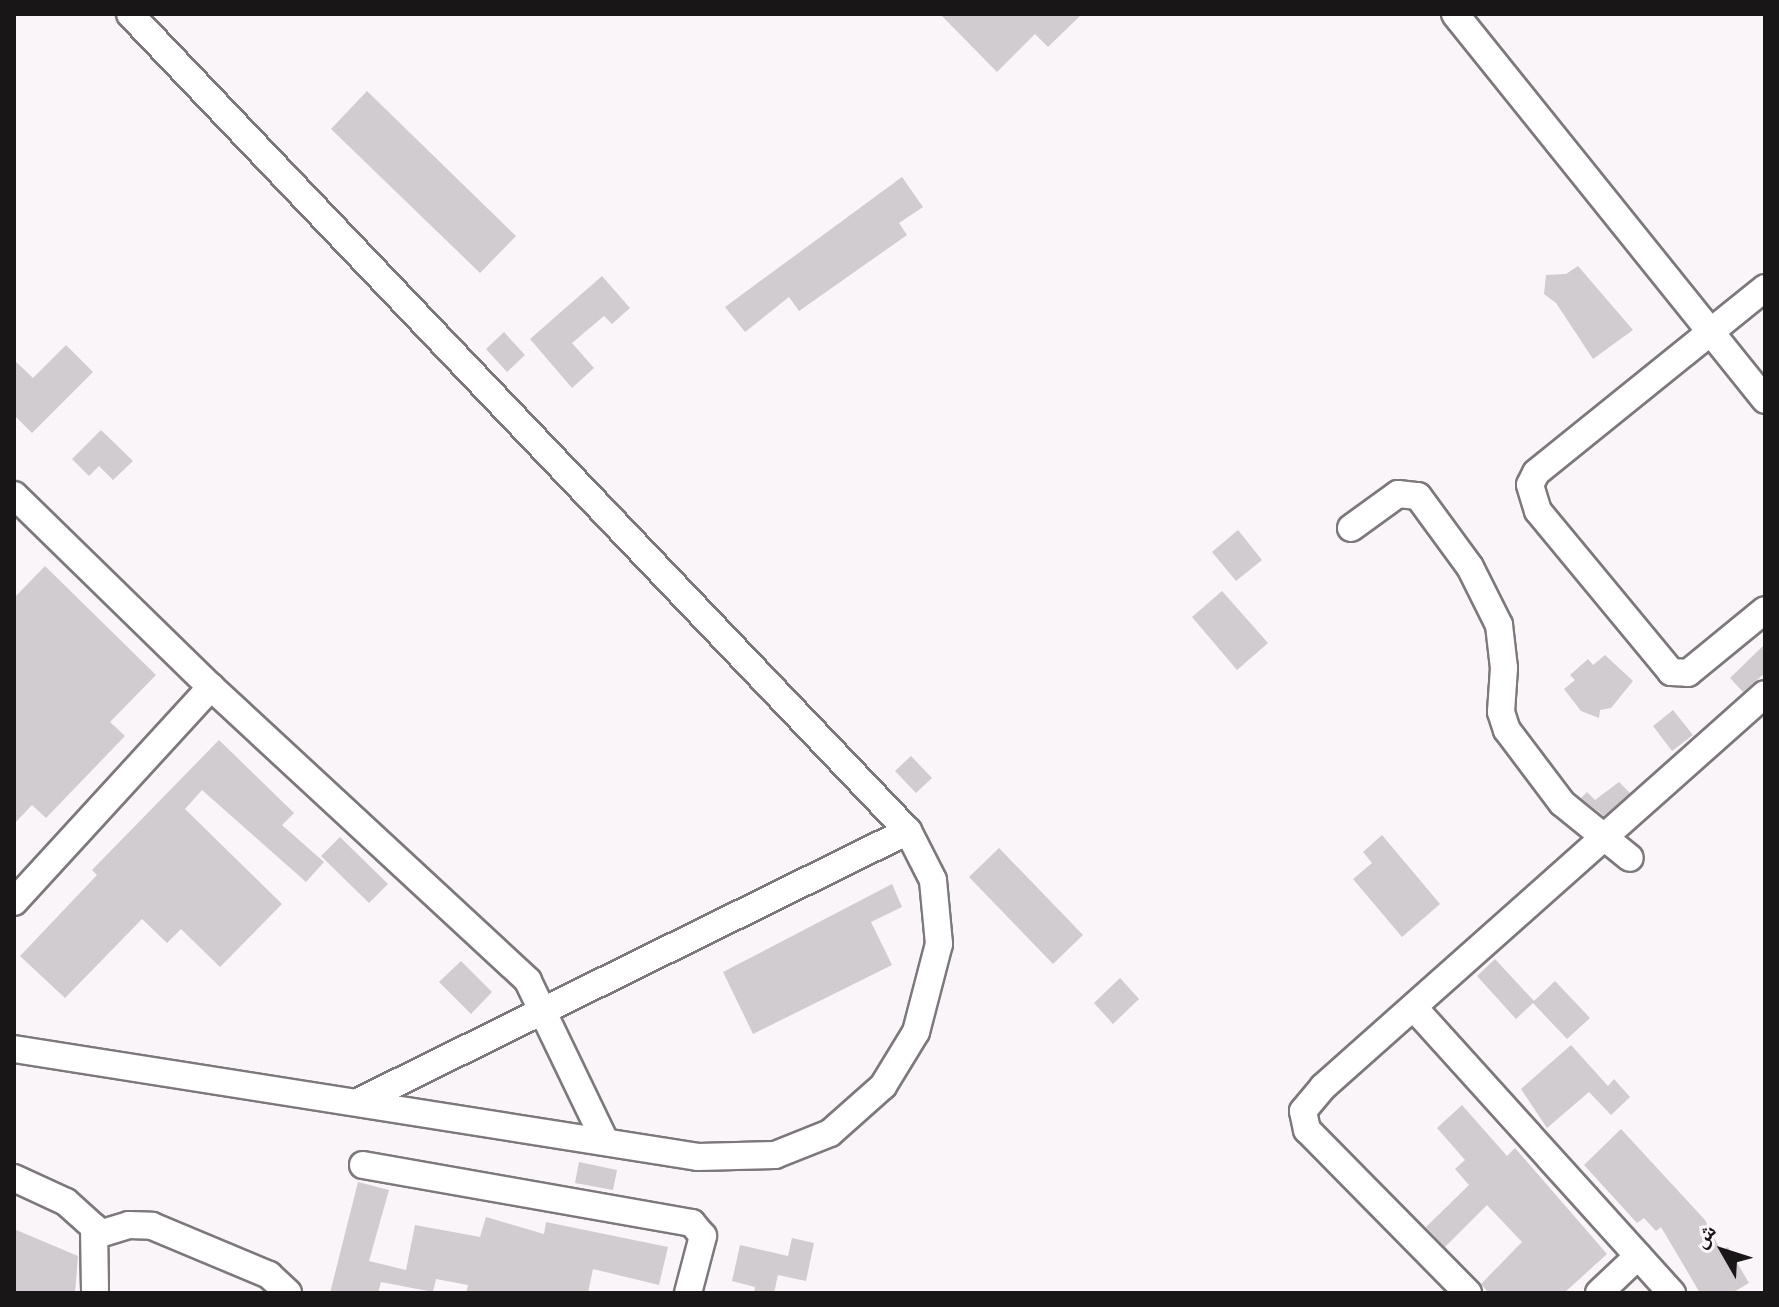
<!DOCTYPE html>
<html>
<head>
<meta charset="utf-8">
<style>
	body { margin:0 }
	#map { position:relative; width:1779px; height:1307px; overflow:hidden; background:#faf5f8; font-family:"Work Sans","Noto Naskh Arabic",sans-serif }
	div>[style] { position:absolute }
	.building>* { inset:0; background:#d1cccf }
	.roads { filter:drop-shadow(2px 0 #7d787b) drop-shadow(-2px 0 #7d787b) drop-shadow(0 2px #7d787b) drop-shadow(0 -2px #7d787b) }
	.minor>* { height:26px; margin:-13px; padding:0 13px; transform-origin:13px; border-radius:13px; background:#fff }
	span { translate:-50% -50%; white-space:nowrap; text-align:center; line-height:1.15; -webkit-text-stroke:6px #faf5f8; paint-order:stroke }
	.frame { position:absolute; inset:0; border:16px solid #181617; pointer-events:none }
	.north { position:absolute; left:1683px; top:1211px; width:80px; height:80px; -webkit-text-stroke:6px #faf5f8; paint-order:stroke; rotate:309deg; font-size:22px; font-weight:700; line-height:32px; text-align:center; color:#181617 }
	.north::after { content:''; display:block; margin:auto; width:28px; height:36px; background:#181617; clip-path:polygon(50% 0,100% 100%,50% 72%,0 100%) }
</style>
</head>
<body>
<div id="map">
	<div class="building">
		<div style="clip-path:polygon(940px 14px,1082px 14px,1048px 47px,1035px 34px,997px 72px)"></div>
		<div style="clip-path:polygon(367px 91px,516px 236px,480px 273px,331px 129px)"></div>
		<div style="clip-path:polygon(902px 177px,923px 207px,899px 223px,907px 235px,799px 311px,789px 297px,745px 332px,725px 307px)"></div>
		<div style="clip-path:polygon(1578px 266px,1633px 330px,1593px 359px,1556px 303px,1544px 294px,1546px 275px,1566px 274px)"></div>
		<div style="clip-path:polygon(602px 276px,630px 308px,612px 324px,604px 316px,572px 343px,594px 368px,572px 388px,530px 339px)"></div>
		<div style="clip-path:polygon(504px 332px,525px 355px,507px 372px,486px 349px)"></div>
		<div style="clip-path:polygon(66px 345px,93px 372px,32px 433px,14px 415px,14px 360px,33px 378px)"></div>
		<div style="clip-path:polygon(101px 430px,133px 461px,113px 480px,99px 466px,89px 476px,72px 459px)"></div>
		<div style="clip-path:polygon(1238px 530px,1262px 560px,1236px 581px,1212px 552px)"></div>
		<div style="clip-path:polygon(45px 566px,156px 675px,110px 722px,125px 736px,46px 818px,32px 805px,14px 824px,14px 598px)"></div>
		<div style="clip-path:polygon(1222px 591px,1268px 643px,1237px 670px,1192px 617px)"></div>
		<div style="clip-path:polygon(1765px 644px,1765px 673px,1743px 692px,1730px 678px)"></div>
		<div style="clip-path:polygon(1605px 655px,1633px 681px,1611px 708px,1600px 710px,1599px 718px,1581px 711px,1564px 689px,1575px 680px,1570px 675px,1588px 659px,1593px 665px)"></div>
		<div style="clip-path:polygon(1673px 710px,1693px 735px,1672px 751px,1653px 726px)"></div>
		<div style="clip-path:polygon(219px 740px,294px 813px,282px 825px,324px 862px,306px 882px,202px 790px,185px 809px,282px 904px,220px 967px,181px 929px,167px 943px,142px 919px,65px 998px,20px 956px,97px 875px,92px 870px)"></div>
		<div style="clip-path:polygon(911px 756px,932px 778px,916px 793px,895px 771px)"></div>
		<div style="clip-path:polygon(1619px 782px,1630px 793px,1604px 816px,1581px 798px,1587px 792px,1595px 800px)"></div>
		<div style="clip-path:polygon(1382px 835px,1440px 904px,1402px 937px,1353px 879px,1372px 863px,1363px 852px)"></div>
		<div style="clip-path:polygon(340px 837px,388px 884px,369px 903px,321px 856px)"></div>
		<div style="clip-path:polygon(999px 848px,1083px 935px,1053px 964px,969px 877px)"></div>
		<div style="clip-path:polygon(892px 884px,902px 907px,871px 922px,892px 965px,753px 1034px,723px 972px)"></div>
		<div style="clip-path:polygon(1495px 959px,1534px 1001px,1555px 981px,1590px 1018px,1567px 1039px,1533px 1003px,1516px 1019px,1477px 976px)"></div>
		<div style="clip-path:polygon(461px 961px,492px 992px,471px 1014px,439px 982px)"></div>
		<div style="clip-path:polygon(1120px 978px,1139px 999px,1113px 1024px,1094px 1003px)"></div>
		<div style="clip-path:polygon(1571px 1045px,1608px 1086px,1614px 1079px,1630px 1097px,1611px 1115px,1589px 1092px,1547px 1128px,1521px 1089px)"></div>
		<div style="clip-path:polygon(1462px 1105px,1507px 1156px,1515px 1148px,1607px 1254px,1564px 1293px,1489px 1293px,1481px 1284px,1522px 1242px,1487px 1205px,1445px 1247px,1426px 1227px,1469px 1185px,1455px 1169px,1465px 1160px,1437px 1128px)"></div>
		<div style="clip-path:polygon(1621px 1129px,1705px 1220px,1721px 1251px,1728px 1247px,1749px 1283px,1732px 1293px,1700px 1293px,1661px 1227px,1656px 1231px,1644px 1218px,1637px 1223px,1584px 1165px)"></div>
		<div style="clip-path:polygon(579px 1162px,617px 1170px,613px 1190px,575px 1183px)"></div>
		<div style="clip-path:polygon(358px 1182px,389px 1190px,369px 1261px,406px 1270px,415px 1225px,480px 1237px,486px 1217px,544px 1234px,546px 1222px,668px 1247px,659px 1285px,593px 1269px,588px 1293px,466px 1293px,468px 1285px,436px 1279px,433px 1292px,381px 1282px,378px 1293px,330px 1293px)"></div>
		<div style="clip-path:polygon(14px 1229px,78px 1256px,75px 1293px,14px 1293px)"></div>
		<div style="clip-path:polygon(792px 1238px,814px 1243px,806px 1281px,778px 1275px,774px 1293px,754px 1293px,755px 1287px,732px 1281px,740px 1245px,788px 1256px)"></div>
	</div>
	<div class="roads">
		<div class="minor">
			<div style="left:1455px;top:14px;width:495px;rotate:51.2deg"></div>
			<div style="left:1765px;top:288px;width:294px;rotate:141.1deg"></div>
			<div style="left:1536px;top:473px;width:13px;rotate:117deg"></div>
			<div style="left:1530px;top:485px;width:27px;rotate:73deg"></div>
			<div style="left:1538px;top:511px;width:209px;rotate:50.4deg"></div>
			<div style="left:1671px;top:672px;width:17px;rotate:3deg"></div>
			<div style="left:1688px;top:673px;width:99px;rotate:-39.3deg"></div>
			<div style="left:14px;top:495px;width:275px;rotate:44.3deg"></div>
			<div style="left:211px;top:687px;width:432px;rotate:42.8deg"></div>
			<div style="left:528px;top:981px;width:175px;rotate:64.3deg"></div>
			<div style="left:1351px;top:528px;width:58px;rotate:-35.9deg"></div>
			<div style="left:1398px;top:494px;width:20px;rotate:6deg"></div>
			<div style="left:1418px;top:496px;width:88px;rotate:53.8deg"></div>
			<div style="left:1470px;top:567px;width:65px;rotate:63.4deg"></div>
			<div style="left:1499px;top:625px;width:43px;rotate:83.4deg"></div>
			<div style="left:1504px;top:668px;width:44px;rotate:93.9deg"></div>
			<div style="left:1501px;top:712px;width:19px;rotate:72deg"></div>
			<div style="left:1507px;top:730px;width:91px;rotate:53deg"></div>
			<div style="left:1562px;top:803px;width:87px;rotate:39deg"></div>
			<div style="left:14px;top:902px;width:292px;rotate:-47.5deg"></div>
			<div style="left:1416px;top:1010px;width:382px;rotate:47.9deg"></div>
			<div style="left:14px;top:1049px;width:692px;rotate:8.97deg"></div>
			<div style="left:698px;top:1157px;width:77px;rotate:-1.5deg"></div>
			<div style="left:775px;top:1155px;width:59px;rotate:-21.8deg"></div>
			<div style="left:830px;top:1133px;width:71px;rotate:-41.6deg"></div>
			<div style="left:883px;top:1086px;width:63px;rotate:-58.6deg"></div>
			<div style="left:916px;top:1032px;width:91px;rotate:-75.4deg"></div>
			<div style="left:939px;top:944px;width:64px;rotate:-95.4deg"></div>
			<div style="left:933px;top:880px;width:55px;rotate:-117deg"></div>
			<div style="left:908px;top:831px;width:1128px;rotate:-133.6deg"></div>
			<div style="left:360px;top:1101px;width:611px;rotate:-26.23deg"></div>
			<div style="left:363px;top:1165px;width:334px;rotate:10deg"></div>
			<div style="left:692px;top:1223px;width:17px;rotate:50deg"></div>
			<div style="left:703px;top:1236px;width:59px;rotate:104.7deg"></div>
			<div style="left:14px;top:1178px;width:57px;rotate:24.8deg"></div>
			<div style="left:66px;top:1202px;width:38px;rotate:42deg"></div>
			<div style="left:94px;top:1227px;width:66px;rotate:89.1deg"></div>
			<div style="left:96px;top:1235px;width:34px;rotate:-17deg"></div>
			<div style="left:129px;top:1225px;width:23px;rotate:2deg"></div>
			<div style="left:152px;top:1226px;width:127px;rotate:22.7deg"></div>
			<div style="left:269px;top:1275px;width:26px;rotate:43deg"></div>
			<div style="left:1468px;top:1293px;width:229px;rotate:-134.6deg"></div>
			<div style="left:1307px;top:1130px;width:19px;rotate:-102deg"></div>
			<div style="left:1303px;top:1111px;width:31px;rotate:-50deg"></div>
			<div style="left:1323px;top:1087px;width:591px;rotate:-41.64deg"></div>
			<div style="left:1599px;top:1293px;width:54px;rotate:-43.5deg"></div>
		</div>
	</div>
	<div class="frame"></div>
	<div class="north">ش</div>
</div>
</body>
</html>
